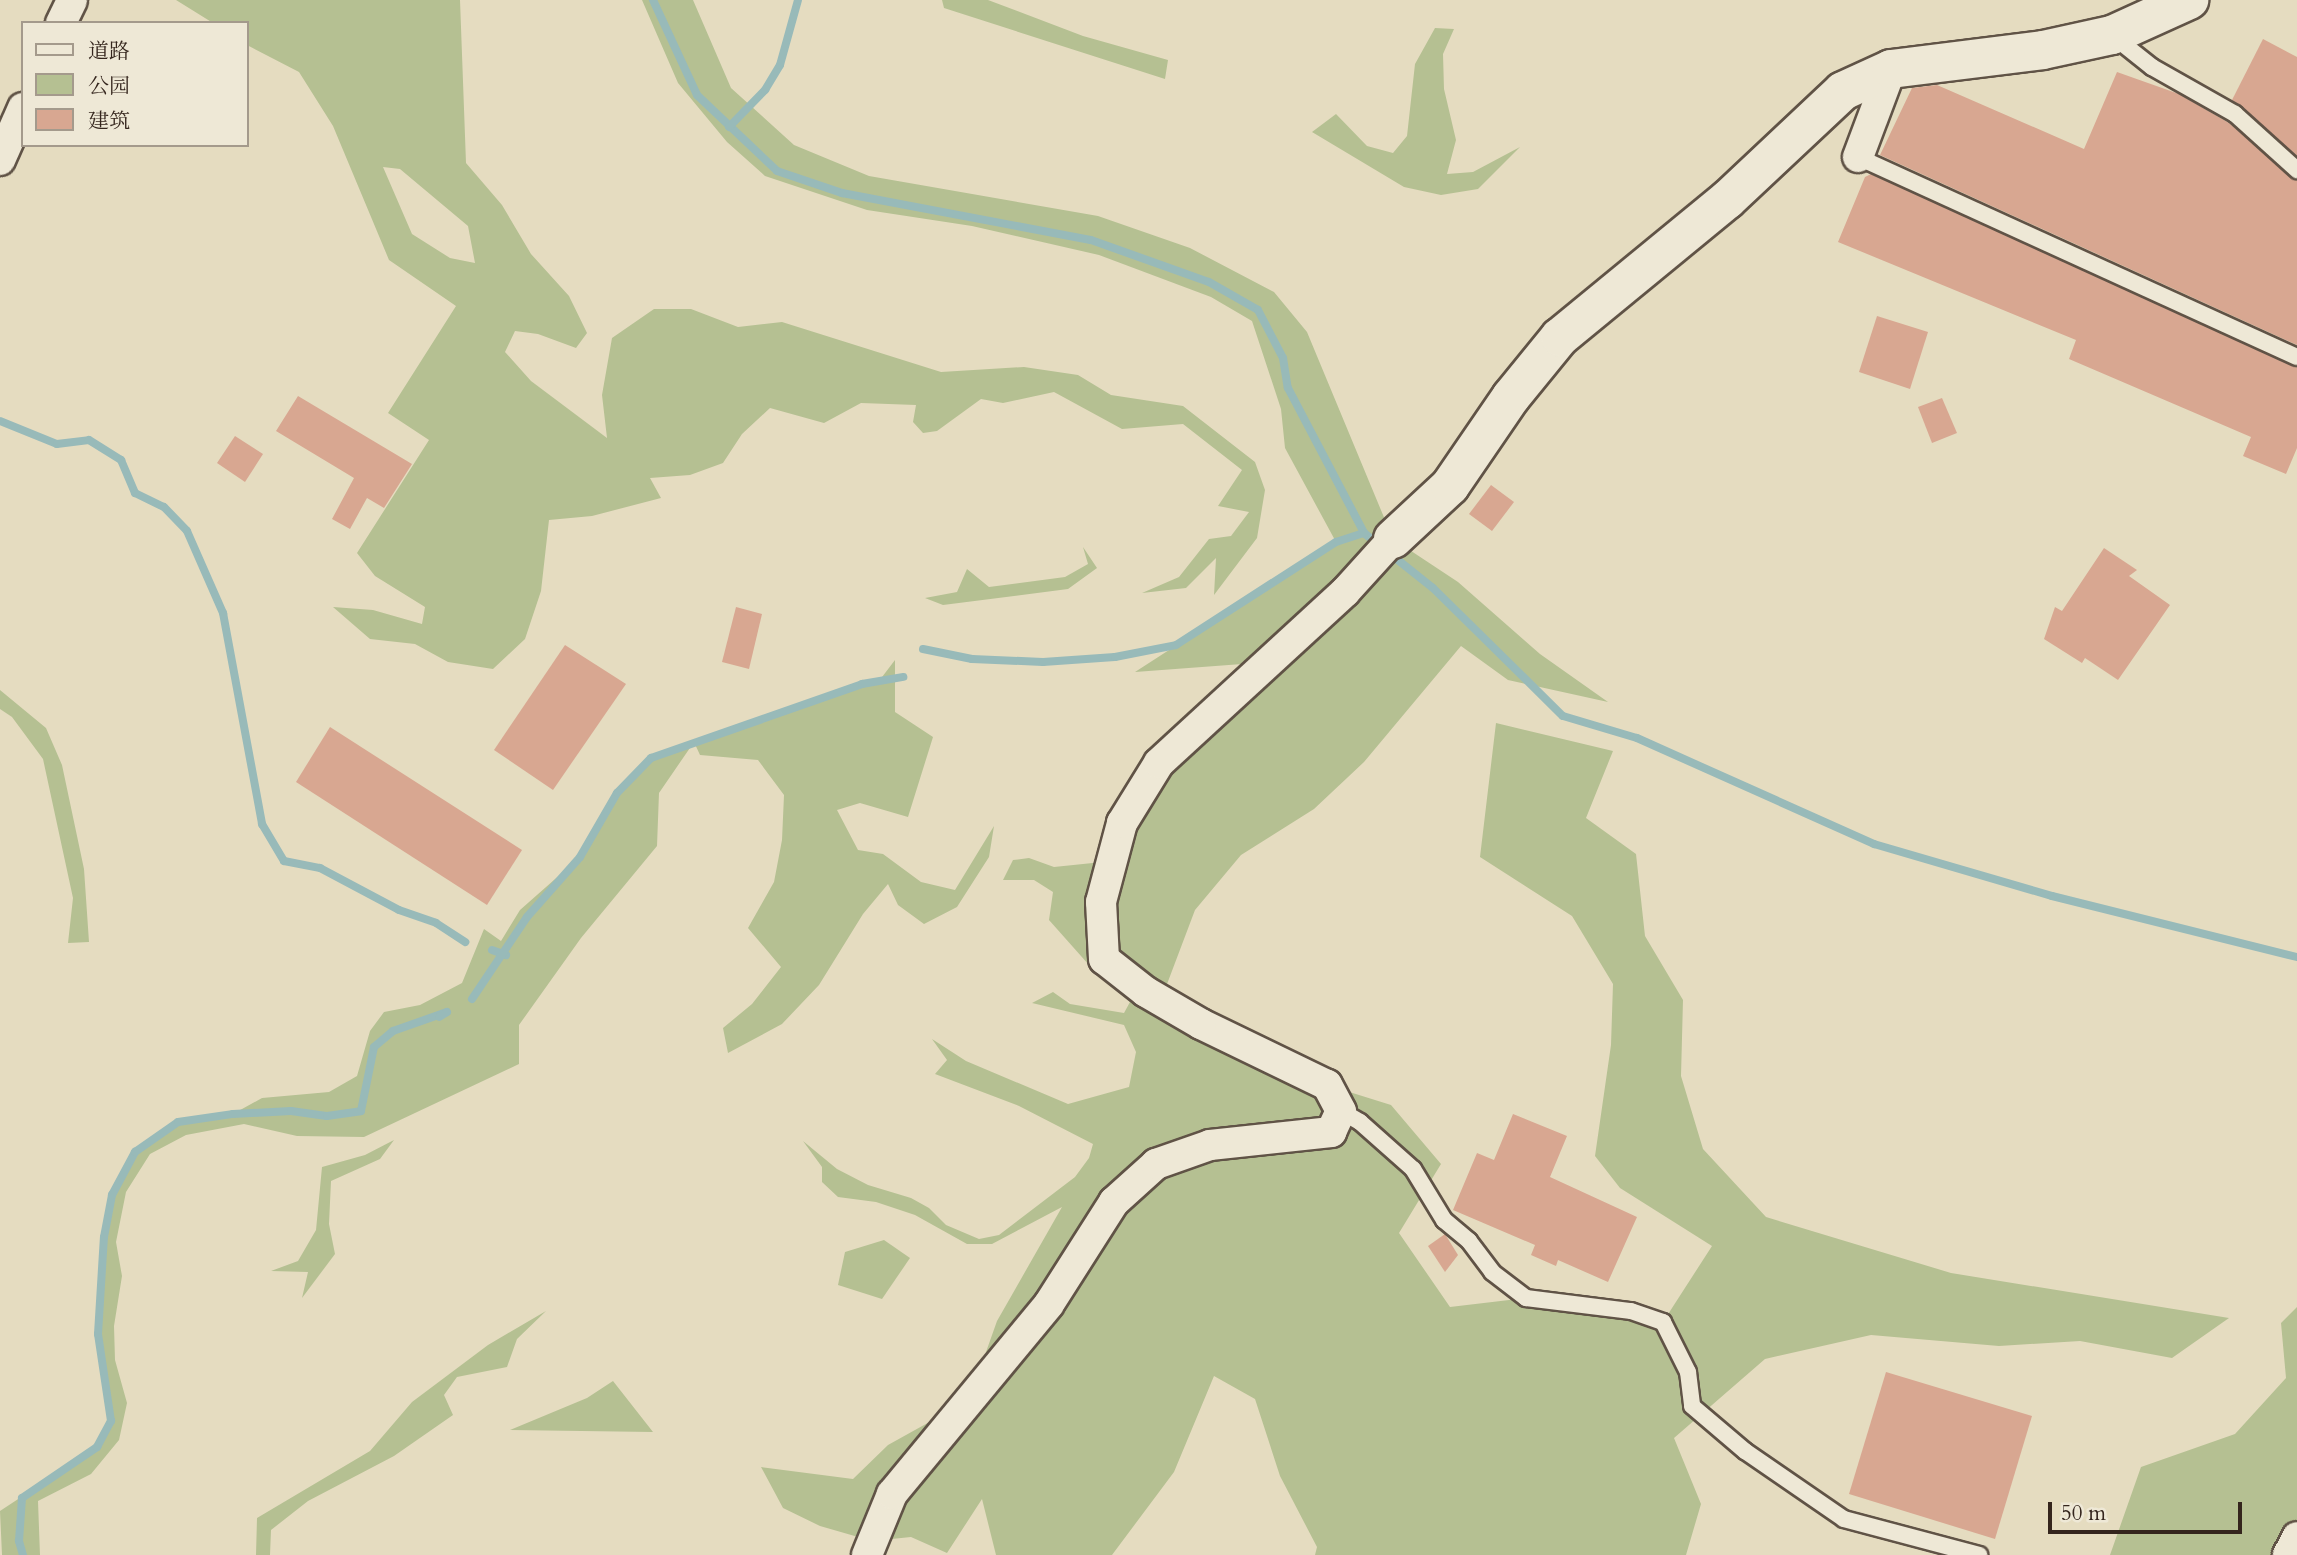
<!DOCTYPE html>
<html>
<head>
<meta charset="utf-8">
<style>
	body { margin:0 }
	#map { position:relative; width:2297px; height:1555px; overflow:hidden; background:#e5dcc0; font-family:Cardo,"Noto Serif SC",serif }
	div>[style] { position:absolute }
	.green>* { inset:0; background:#b5c092 }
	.stream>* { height:8px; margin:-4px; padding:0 4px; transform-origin:4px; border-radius:4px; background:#98bab9 }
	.building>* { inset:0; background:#d8a791 }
	.roads { filter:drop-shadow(2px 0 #605346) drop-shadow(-2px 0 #605346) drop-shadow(0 2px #605346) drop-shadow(0 -2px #605346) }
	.service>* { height:16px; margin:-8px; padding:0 8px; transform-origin:8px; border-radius:8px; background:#eee8d6 }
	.minor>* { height:30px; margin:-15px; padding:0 15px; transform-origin:15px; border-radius:15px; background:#eee8d6 }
	.tertiary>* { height:38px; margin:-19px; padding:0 19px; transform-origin:19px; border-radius:19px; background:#eee8d6 }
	span { translate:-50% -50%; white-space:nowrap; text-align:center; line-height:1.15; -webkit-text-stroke:5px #eee8d6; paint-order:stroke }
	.legend { position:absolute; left:21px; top:21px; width:228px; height:126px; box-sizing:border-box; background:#eee8d6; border:2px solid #a49a8c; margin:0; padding:9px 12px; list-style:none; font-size:21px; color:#34251d }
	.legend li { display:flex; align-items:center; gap:14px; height:35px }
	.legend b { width:35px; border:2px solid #a49a8c }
	.scale { position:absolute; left:2048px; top:1502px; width:194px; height:32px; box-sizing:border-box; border:4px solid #34251d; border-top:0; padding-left:9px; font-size:21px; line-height:24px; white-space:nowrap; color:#34251d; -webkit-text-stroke:5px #eee8d6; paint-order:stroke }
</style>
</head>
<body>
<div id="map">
	<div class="green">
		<div style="clip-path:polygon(evenodd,176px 0,460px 0,466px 163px,502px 205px,531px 254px,569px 296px,587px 333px,576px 348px,538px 334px,515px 331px,505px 352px,531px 381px,607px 438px,602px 395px,612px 338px,654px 309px,691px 309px,738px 327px,782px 322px,941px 372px,1024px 367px,1078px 375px,1111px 395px,1183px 406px,1255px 462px,1265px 490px,1257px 538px,1214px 595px,1216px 558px,1186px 588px,1142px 593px,1179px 577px,1209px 539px,1231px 536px,1249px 512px,1218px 506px,1242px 470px,1183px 424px,1122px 429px,1054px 392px,1003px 403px,981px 399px,937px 431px,923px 433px,913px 422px,916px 405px,861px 403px,824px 423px,770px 408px,742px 434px,723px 463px,690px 475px,650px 478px,661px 498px,592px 516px,549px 520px,541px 591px,525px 639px,493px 669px,448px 662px,415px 644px,370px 639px,333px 607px,373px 610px,422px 624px,425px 607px,375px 576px,357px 553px,429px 440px,388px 413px,456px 306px,389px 260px,333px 126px,299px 72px,247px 45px,247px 23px,213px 23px,176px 0,383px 167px,400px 169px,468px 226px,475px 263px,450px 258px,412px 234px,383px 167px)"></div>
		<div style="clip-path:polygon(642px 0,693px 0,731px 88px,794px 145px,869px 176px,1098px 216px,1190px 248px,1274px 292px,1307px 332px,1393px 539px,1458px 582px,1540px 654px,1608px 702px,1508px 680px,1461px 646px,1364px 762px,1314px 809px,1241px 855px,1195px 910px,1161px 1000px,1327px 1085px,1391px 1105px,1441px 1164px,1399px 1233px,1450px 1307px,1526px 1298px,1663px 1322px,1712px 1246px,1620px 1188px,1595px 1156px,1611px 1045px,1613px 984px,1572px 916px,1480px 857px,1496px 723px,1613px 751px,1586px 818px,1636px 854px,1645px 936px,1683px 1000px,1681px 1076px,1703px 1149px,1766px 1217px,1951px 1273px,2229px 1318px,2172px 1358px,2080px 1341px,1999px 1346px,1871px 1335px,1765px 1359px,1674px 1438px,1701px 1504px,1686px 1555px,1315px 1555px,1317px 1547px,1280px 1476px,1255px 1399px,1214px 1376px,1174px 1472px,1112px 1555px,996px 1555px,982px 1499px,947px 1553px,911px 1537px,872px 1541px,820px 1526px,783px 1508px,761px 1467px,853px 1479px,888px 1445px,969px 1400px,997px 1321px,1062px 1207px,992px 1244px,967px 1244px,915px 1215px,876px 1202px,838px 1197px,822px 1182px,822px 1167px,803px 1141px,837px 1169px,868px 1185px,911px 1198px,929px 1208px,946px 1225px,979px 1239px,999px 1235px,1075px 1177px,1089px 1158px,1093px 1144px,1019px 1106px,935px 1074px,947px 1060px,932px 1039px,966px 1061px,1068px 1104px,1129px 1087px,1136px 1052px,1124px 1025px,1032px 1003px,1053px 992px,1070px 1004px,1124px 1013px,1130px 1002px,1097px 974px,1049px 920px,1053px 892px,1034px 880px,1003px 880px,1013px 860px,1029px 858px,1054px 867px,1112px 861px,1122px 823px,1269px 662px,1135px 672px,1336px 542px,1285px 448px,1281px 409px,1252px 321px,1211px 297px,1099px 255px,972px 226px,867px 210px,765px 176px,727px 142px,678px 83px)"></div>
		<div style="clip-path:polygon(942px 0,988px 0,1083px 36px,1168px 60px,1165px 79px,944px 8px)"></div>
		<div style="clip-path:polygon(1435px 28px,1454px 29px,1443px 54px,1444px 89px,1456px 140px,1447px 174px,1473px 172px,1520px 147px,1478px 189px,1441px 195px,1404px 187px,1312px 132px,1336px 114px,1367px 146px,1393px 153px,1407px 136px,1415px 64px)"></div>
		<div style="clip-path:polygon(1083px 547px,1097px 568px,1068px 589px,943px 605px,925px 598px,957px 592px,967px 569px,989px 587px,1065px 577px,1088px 564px)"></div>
		<div style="clip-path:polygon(895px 660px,895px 712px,933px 737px,908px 817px,860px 803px,837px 810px,858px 850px,883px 854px,921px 882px,955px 890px,994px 826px,989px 857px,957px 907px,924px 924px,898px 905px,888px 884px,863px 914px,819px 985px,782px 1024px,728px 1053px,723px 1028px,752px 1004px,781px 967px,748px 928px,774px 882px,782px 840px,784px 795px,758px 760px,700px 755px,694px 742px,659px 793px,657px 846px,581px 938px,519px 1025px,519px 1064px,364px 1137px,297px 1136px,244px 1124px,186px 1135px,150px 1154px,126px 1192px,116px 1242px,122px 1276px,114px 1326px,115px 1360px,127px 1403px,119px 1440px,91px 1474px,38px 1501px,40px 1555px,2px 1555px,0 1511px,97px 1447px,110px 1421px,98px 1334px,104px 1237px,112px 1195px,135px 1152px,178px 1122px,233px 1114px,262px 1098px,329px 1092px,357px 1076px,370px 1031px,384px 1012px,420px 1005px,462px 983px,484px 929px,501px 941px,520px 910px,580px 857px,617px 793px,651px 758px,695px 741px,818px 699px,879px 681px)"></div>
		<div style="clip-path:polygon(0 690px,46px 728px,62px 765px,84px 869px,89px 942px,68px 943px,73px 898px,43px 759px,12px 717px,0 709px)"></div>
		<div style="clip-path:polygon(394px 1140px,380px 1159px,331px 1181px,329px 1224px,335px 1254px,302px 1298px,308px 1272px,271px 1271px,298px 1261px,316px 1230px,322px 1167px,365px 1155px)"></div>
		<div style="clip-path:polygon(884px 1240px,910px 1258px,882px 1299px,838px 1285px,845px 1252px)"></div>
		<div style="clip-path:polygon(2297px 1307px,2297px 1555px,2110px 1555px,2141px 1467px,2235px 1434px,2286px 1378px,2281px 1323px)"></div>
		<div style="clip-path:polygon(546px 1311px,517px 1339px,507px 1367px,457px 1377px,444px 1395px,453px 1415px,394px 1456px,308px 1501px,271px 1530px,270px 1555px,256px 1555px,257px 1518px,370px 1451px,412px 1402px,488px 1345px)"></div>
		<div style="clip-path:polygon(613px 1381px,653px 1432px,510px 1430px,587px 1398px)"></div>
	</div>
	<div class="stream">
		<div style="left:653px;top:0;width:105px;rotate:65.1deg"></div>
		<div style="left:697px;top:95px;width:110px;rotate:43.5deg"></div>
		<div style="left:777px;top:171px;width:69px;rotate:18.7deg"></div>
		<div style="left:842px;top:193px;width:253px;rotate:10.7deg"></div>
		<div style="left:1091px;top:240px;width:125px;rotate:19.6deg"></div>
		<div style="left:1209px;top:282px;width:56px;rotate:29.7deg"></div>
		<div style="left:1258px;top:310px;width:54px;rotate:62.5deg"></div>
		<div style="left:1283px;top:358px;width:30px;rotate:81deg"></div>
		<div style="left:1288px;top:388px;width:164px;rotate:62.3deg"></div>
		<div style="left:1364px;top:533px;width:88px;rotate:38.6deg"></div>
		<div style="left:1433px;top:588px;width:182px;rotate:44.6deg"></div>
		<div style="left:1563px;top:716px;width:77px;rotate:16.6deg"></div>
		<div style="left:1637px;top:738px;width:260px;rotate:24.1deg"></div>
		<div style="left:1874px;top:844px;width:185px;rotate:16.3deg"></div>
		<div style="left:2052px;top:896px;width:252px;rotate:14deg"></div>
		<div style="left:729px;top:127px;width:52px;rotate:-45.8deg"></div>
		<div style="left:765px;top:90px;width:29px;rotate:-59deg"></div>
		<div style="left:780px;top:65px;width:67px;rotate:-74.5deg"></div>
		<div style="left:0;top:421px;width:61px;rotate:22deg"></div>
		<div style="left:57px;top:444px;width:32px;rotate:-7deg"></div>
		<div style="left:89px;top:440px;width:38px;rotate:32deg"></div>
		<div style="left:121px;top:460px;width:36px;rotate:67deg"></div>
		<div style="left:135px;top:493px;width:32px;rotate:26deg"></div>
		<div style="left:164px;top:507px;width:33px;rotate:46deg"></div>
		<div style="left:187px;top:531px;width:90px;rotate:66.3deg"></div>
		<div style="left:223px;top:613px;width:215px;rotate:79.5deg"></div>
		<div style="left:262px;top:824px;width:43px;rotate:59.3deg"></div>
		<div style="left:284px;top:861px;width:37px;rotate:11deg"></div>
		<div style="left:320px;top:868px;width:89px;rotate:28deg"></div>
		<div style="left:399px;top:910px;width:39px;rotate:19deg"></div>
		<div style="left:436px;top:923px;width:35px;rotate:33deg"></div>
		<div style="left:923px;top:649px;width:50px;rotate:11.5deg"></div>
		<div style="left:972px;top:659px;width:71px;rotate:2.4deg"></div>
		<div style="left:1043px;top:662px;width:72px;rotate:-4deg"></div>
		<div style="left:1115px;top:657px;width:62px;rotate:-11.1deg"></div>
		<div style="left:1176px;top:645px;width:190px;rotate:-32.8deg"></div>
		<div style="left:1336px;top:542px;width:29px;rotate:-18deg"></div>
		<div style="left:492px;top:950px;width:15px;rotate:20deg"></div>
		<div style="left:472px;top:999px;width:99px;rotate:-56.1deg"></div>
		<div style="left:527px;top:917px;width:80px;rotate:-48.5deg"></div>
		<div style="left:580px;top:857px;width:74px;rotate:-60deg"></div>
		<div style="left:617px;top:793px;width:49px;rotate:-45.8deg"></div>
		<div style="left:651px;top:758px;width:224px;rotate:-19.3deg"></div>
		<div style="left:862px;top:684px;width:42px;rotate:-9.7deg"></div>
		<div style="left:23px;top:1555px;width:15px;rotate:-106deg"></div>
		<div style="left:19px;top:1541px;width:43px;rotate:-86deg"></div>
		<div style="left:22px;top:1498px;width:91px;rotate:-34.2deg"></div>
		<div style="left:97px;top:1447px;width:30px;rotate:-62deg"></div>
		<div style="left:111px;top:1421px;width:88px;rotate:-98.5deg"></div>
		<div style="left:98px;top:1334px;width:97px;rotate:-86.5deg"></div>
		<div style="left:104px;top:1237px;width:43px;rotate:-79.2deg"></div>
		<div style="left:112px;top:1195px;width:49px;rotate:-61.9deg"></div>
		<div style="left:135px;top:1152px;width:52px;rotate:-34.9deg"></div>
		<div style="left:178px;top:1122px;width:56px;rotate:-8.3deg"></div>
		<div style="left:233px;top:1114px;width:58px;rotate:-3deg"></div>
		<div style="left:291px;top:1111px;width:36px;rotate:8deg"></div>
		<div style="left:327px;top:1116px;width:34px;rotate:-8deg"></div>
		<div style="left:361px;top:1111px;width:65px;rotate:-78.5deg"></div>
		<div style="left:374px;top:1047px;width:25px;rotate:-40deg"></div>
		<div style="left:393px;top:1031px;width:57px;rotate:-19.4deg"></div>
		<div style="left:447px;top:1012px;width:9px;rotate:148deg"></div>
	</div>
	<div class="building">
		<div style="clip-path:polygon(2263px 39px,2297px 57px,2297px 156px,2232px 100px)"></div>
		<div style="clip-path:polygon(2117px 72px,2179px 94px,2229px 123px,2297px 180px,2297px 345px,1880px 155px,1912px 88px,1937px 85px,2084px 149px)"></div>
		<div style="clip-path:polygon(1871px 174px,2297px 367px,2297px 448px,2286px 474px,2243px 456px,2251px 437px,2069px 359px,2076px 340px,1838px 242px,1865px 177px)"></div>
		<div style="clip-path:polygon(1877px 316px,1928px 332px,1910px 389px,1859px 372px)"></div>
		<div style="clip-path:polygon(298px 396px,412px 464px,384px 508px,367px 498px,350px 529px,332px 519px,354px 478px,276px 431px)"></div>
		<div style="clip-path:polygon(1942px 398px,1957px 433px,1932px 443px,1918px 407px)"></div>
		<div style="clip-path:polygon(235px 436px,263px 454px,245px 482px,217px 463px)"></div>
		<div style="clip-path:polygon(1491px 485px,1514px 502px,1492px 531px,1469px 514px)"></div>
		<div style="clip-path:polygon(2104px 548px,2137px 570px,2129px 576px,2170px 605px,2118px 680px,2085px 658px,2082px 663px,2044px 639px,2055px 607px,2062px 611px)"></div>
		<div style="clip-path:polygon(736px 607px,762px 614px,749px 669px,722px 662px)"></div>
		<div style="clip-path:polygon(565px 645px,626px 684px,553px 790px,494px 750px)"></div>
		<div style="clip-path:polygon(330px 727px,522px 850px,487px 905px,296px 782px)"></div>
		<div style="clip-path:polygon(1513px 1114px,1567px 1136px,1550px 1177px,1637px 1217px,1608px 1282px,1558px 1260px,1556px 1266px,1531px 1255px,1535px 1245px,1453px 1210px,1477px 1153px,1494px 1160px)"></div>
		<div style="clip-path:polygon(1445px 1234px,1458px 1255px,1445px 1272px,1428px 1246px)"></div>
		<div style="clip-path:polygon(1886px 1372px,2032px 1416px,1995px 1539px,1849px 1494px)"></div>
	</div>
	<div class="roads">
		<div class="service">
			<div style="left:2113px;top:36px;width:50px;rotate:38.5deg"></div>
			<div style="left:2152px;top:67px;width:95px;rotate:29.5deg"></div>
			<div style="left:2235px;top:114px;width:84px;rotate:42.1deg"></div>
			<div style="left:1858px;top:157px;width:482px;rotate:24.5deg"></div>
			<div style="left:1341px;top:1111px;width:22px;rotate:30deg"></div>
			<div style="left:1360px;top:1122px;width:71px;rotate:41.6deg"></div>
			<div style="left:1413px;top:1169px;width:60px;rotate:58.7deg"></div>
			<div style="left:1444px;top:1220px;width:33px;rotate:40deg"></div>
			<div style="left:1469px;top:1241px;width:39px;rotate:53deg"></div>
			<div style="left:1492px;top:1272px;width:43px;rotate:37.4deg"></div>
			<div style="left:1526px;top:1298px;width:106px;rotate:7.1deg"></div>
			<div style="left:1631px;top:1311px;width:34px;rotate:19deg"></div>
			<div style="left:1663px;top:1322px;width:56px;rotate:63.4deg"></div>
			<div style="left:1688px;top:1372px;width:34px;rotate:83deg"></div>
			<div style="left:1692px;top:1406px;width:70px;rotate:40.3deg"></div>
			<div style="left:1745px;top:1451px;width:120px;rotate:34.5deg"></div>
			<div style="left:1844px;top:1519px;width:140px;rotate:14.9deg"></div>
		</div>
		<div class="minor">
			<div style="left:61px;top:23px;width:25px;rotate:-64deg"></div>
			<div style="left:1858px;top:157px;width:94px;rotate:-69.4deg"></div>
			<div style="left:0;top:160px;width:57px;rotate:-66.1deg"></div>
			<div style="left:867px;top:1555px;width:66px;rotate:-67.7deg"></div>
			<div style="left:892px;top:1494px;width:246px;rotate:-50.4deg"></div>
			<div style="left:1049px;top:1304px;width:121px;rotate:-57.5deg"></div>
			<div style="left:1114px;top:1202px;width:57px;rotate:-42.1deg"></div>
			<div style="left:1156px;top:1164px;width:57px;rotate:-19.4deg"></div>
			<div style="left:1210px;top:1145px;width:122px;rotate:-6.1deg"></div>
			<div style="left:1331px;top:1132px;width:23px;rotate:-65deg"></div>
			<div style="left:1341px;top:1111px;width:30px;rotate:-118deg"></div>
			<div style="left:1327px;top:1085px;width:140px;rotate:-154.2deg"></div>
			<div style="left:1201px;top:1024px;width:64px;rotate:-149.8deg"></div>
			<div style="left:1146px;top:992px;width:53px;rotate:-141.8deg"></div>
			<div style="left:1104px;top:959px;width:57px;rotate:-93deg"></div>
			<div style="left:1101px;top:902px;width:82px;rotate:-75.1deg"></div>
			<div style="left:1122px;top:823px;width:70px;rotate:-58.3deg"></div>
			<div style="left:1159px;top:763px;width:253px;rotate:-42.6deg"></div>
			<div style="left:1345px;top:592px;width:72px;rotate:-47.8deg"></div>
			<div style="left:2288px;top:1555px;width:20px;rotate:-63deg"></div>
		</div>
		<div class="tertiary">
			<div style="left:1393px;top:539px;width:78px;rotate:-42.9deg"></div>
			<div style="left:1450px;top:486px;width:108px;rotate:-55.6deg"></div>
			<div style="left:1511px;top:397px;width:77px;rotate:-50.8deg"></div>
			<div style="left:1560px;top:337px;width:216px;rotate:-39.4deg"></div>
			<div style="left:1727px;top:200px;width:159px;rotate:-43.2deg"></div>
			<div style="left:1843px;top:91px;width:53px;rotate:-24.6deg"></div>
			<div style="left:1891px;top:69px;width:153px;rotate:-7.1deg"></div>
			<div style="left:2043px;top:50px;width:71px;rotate:-12.3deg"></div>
			<div style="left:2112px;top:35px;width:85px;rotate:-24.4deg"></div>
		</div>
	</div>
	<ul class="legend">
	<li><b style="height:9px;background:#eee8d6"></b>道路</li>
	<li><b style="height:19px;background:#b5c092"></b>公园</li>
	<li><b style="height:19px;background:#d8a791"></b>建筑</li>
	</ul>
	<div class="scale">50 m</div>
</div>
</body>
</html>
